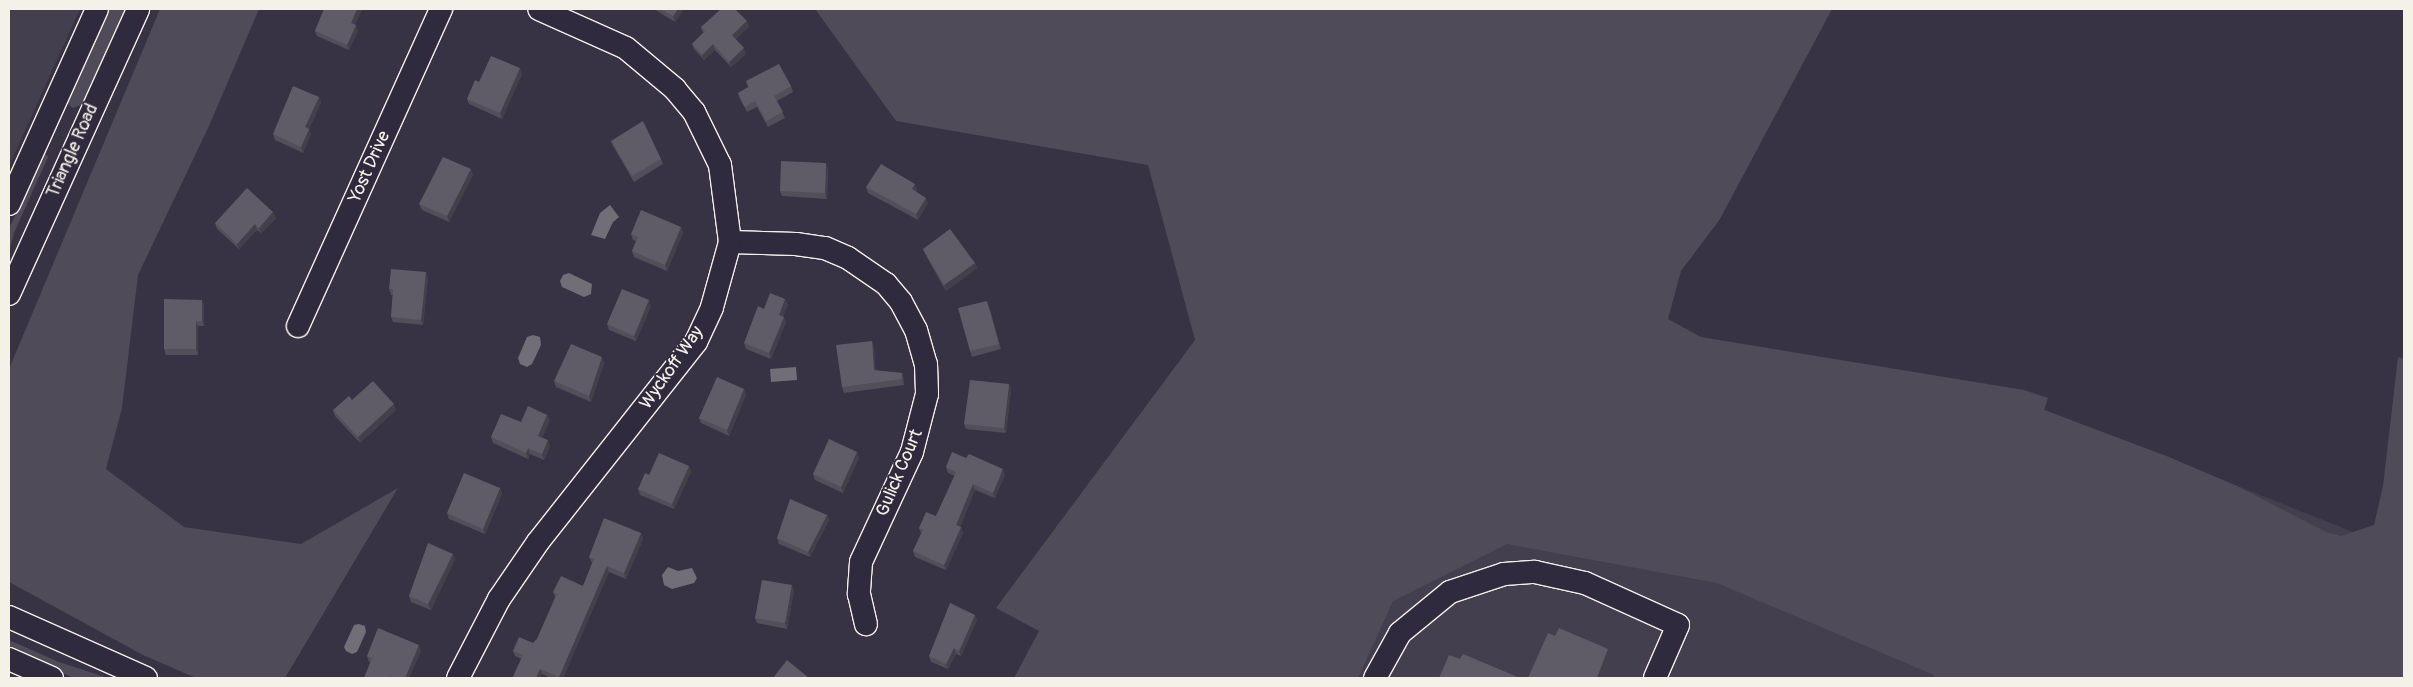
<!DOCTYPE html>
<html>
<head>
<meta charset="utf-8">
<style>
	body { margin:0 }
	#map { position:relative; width:2413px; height:687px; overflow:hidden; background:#373244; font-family:Pangolin,sans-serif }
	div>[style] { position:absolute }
	.built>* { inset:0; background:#433f4e }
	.green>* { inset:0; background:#504b59 }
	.water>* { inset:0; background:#726e77 }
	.roads { filter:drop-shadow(1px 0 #f4f1e8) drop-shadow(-1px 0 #f4f1e8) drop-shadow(0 1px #f4f1e8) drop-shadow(0 -1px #f4f1e8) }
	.minor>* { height:22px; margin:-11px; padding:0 11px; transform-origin:11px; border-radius:11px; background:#2f2a3d }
	.wall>* { inset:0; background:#524f59 }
	.shaded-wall>* { inset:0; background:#424048 }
	.building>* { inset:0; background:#5f5c67 }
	span { translate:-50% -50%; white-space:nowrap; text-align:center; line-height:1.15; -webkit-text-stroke:4px #2f2a3d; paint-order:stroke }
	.street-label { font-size:18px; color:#f4f1e8 }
	.frame { position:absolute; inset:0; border:10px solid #f4f1e8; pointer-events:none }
</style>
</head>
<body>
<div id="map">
	<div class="built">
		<div style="clip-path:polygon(9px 9px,80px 9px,9px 166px)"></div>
		<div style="clip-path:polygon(2026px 402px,2386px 545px,2387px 678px,1341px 678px,1439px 449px)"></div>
	</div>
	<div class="green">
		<div style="clip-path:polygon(108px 9px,126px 9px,83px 104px,73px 108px,68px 104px,68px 97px)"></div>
		<div style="clip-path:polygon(160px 9px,259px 9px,209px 126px,138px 275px,122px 408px,106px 469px,184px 527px,301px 544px,398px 488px,285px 678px,196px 678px,143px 655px,9px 582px,9px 369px)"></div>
		<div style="clip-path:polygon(815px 9px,1832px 9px,1720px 219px,1681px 271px,1668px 319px,1701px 337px,2024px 390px,2048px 398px,2044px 410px,2169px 457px,2237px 486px,2326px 532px,2341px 536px,2374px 525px,2383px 486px,2398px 357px,2404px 359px,2404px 678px,1933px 678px,1934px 675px,1717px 583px,1507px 544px,1393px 601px,1358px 678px,1014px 678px,1039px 631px,996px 608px,1195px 340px,1148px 165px,896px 121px)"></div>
		<div style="clip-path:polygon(46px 154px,48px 157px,14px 233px,9px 252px,9px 229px,42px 155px)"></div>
		<div style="clip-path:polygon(9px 640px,59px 662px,108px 678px,74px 678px,9px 649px)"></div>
	</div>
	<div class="water">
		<div style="clip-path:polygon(610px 205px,619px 217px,613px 222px,605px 239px,591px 235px,600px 213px)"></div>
		<div style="clip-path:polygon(569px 273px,592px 284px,591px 294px,584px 297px,562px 287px,560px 281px,563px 275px)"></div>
		<div style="clip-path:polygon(533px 335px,540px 337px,541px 345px,532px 364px,527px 367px,520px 364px,518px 358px,527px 337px)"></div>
		<div style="clip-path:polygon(796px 367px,797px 380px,771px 382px,770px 369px)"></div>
		<div style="clip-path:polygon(668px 567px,678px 571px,692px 568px,697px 578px,694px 583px,672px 589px,664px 585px,662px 575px)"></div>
		<div style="clip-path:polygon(359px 624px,365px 626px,366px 632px,357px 652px,352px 654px,346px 651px,344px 647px,354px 625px)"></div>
	</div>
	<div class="roads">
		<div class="minor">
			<div style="left:9px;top:204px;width:214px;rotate:-65.7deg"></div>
			<div style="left:730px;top:242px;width:66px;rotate:1.7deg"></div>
			<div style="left:796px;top:244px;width:29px;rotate:8deg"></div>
			<div style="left:825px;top:248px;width:25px;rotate:23deg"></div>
			<div style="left:848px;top:258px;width:46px;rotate:34.4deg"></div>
			<div style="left:886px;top:284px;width:23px;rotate:50deg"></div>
			<div style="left:901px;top:302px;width:32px;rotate:62deg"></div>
			<div style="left:916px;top:330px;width:35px;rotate:74deg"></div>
			<div style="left:926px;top:364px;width:30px;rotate:88deg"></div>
			<div style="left:927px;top:394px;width:60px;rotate:104.5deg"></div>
			<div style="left:912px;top:452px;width:121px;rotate:114.9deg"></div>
			<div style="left:861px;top:562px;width:32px;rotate:94deg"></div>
			<div style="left:859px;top:594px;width:31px;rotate:77deg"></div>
			<div style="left:9px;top:294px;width:313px;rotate:-65.6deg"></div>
			<div style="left:298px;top:326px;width:348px;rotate:-65.7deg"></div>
			<div style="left:9px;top:617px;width:150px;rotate:24deg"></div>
			<div style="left:9px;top:659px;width:47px;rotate:23.8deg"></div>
			<div style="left:458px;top:678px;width:89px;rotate:-62.6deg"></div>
			<div style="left:499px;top:599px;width:69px;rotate:-55.6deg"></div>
			<div style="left:538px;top:542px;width:255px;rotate:-51.7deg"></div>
			<div style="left:696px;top:342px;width:38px;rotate:-65deg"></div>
			<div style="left:712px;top:307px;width:67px;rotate:-74.5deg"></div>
			<div style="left:730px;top:242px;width:78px;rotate:-97.4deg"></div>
			<div style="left:720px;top:165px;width:59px;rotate:-116.1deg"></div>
			<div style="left:694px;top:112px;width:30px;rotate:-130deg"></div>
			<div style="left:675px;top:89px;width:64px;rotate:-140.1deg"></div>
			<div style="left:626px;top:48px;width:95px;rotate:-155.9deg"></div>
			<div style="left:1375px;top:678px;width:51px;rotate:-60.9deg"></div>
			<div style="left:1400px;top:633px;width:65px;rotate:-39.4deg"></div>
			<div style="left:1450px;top:592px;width:57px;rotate:-18.4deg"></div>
			<div style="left:1504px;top:574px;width:31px;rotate:-4deg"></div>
			<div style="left:1535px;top:572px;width:51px;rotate:12.4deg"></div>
			<div style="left:1585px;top:583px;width:102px;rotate:24.3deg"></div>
			<div style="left:1678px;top:625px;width:58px;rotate:113.5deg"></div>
		</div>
	</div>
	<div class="wall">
		<div style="clip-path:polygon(324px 9px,362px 9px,355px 25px,358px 31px,349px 50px,317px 36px,315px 31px)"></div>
		<div style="clip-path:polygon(654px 9px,684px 9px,675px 22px)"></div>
		<div style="clip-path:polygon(701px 27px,749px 27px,735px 39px,746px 54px,731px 67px,715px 50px,704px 60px,694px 49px,692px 44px,703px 33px)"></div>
		<div style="clip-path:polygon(522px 74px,502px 119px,469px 104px,467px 99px,479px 82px)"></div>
		<div style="clip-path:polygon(746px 81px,791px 86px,793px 92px,777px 101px,785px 118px,768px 127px,757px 107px,747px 112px,740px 99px,738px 93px,748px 87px)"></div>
		<div style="clip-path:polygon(319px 97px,321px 103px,309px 129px,311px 134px,303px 153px,275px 140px,273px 134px)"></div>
		<div style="clip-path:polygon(611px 141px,661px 159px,663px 164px,634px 182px,613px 146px)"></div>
		<div style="clip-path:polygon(826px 163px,828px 169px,827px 199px,782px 196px,780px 191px)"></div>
		<div style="clip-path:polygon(473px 175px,449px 222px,422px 210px,419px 204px)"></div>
		<div style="clip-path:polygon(866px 187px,917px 190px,916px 192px,928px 203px,918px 220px,868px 193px)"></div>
		<div style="clip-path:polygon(276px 218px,261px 233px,257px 230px,239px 249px,217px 229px,215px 223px)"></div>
		<div style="clip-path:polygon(681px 227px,683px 233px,667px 271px,634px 257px,632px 251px,636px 241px,633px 240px,631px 234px)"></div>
		<div style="clip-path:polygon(923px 249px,975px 263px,977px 268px,946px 291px,925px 254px)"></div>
		<div style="clip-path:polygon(428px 278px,423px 325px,393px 322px,391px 317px,393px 295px,391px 295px,389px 289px)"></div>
		<div style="clip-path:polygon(785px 299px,788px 305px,783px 316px,786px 322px,771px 359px,746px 349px,744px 343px,764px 309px)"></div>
		<div style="clip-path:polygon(204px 305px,204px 326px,198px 326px,198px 355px,166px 355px,164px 349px)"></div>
		<div style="clip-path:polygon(651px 306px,636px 341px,609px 330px,607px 324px)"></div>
		<div style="clip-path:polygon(989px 306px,1001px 349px,972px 357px,970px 351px)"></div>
		<div style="clip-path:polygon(872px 341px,874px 347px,875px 371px,902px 373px,904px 379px,904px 385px,844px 393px,842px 387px)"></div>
		<div style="clip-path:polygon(604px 363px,591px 402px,556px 387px,554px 381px)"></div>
		<div style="clip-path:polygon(1009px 384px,1011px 390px,1006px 433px,966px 429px,964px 424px)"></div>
		<div style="clip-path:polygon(744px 389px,746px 395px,729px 436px,701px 423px,699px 418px)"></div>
		<div style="clip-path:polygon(352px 400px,396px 410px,360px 443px,335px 416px,333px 410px)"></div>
		<div style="clip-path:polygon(547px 415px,550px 420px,542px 438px,550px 446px,544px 460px,530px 454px,528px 459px,493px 443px,491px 437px,521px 422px)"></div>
		<div style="clip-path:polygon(859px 458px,843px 493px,815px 480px,813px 474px)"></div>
		<div style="clip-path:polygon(689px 466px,691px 472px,674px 509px,640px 495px,638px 489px)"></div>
		<div style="clip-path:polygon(946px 467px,1005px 475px,995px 498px,975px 490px,960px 527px,961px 527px,963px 533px,946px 570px,915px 557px,913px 551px,921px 533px,919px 528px,936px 516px,955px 476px,948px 473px)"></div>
		<div style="clip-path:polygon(500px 488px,502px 494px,485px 534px,449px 519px,447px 513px)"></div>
		<div style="clip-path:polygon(827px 515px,829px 520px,810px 557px,779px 544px,777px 538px)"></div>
		<div style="clip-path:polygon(641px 533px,643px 539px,626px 579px,609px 572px,563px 678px,551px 678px,542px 674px,541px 678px,514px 678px,513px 677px,521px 659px,515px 656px,513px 651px,533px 643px,537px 639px,555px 597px,553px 592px,583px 586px,592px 563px,589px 557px)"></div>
		<div style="clip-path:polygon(455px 559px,431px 610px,411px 602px,409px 596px)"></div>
		<div style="clip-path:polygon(794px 591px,787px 629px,757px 623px,755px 618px)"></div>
		<div style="clip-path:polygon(977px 620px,961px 656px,956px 654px,948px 669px,931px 662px,929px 656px)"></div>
		<div style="clip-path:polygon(421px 651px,409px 678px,364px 678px,371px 662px,369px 662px,367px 656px)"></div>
	</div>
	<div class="shaded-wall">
		<div style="clip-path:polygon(357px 9px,362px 9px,353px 29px,351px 23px)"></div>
		<div style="clip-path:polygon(678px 9px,684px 9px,675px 22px,673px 16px)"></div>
		<div style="clip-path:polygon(747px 21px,749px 27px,734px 41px,732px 35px)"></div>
		<div style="clip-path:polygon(356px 25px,358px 31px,349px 50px,347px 45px)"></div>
		<div style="clip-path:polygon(713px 44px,715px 50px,704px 60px,702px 55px)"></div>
		<div style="clip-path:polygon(744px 48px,746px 54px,731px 67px,729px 62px)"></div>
		<div style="clip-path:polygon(520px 68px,522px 74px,502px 119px,500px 113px)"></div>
		<div style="clip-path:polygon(319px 97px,321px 103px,307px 133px,305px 127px)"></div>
		<div style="clip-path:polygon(309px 129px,311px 134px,303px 153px,301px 147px)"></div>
		<div style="clip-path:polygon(826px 163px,828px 169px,827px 199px,825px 193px)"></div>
		<div style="clip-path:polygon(471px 169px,473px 175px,449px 222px,447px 216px)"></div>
		<div style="clip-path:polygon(915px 184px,917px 190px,914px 195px,912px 189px)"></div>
		<div style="clip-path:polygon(926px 198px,928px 203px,918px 220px,916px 214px)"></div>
		<div style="clip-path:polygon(273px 212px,276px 218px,261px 233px,259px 228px)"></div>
		<div style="clip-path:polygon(255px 224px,257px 230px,239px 249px,237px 244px)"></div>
		<div style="clip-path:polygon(681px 227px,683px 233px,667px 271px,665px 265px)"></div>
		<div style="clip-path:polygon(975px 263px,977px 268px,946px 291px,944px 285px)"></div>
		<div style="clip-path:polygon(426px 272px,428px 278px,423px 325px,421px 320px)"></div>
		<div style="clip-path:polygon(785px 299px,788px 305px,781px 321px,779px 315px)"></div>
		<div style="clip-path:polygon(202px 300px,204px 305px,204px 326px,202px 321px)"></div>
		<div style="clip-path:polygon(649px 300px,651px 306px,636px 341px,634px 336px)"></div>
		<div style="clip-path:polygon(987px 301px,989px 306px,1001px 349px,999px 344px)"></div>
		<div style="clip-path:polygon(784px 317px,786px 322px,771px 359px,769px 353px)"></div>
		<div style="clip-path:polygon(196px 321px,198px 326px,198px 355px,196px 349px)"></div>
		<div style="clip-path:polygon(872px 341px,874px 347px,876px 376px,874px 370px)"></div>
		<div style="clip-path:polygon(602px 357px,604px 363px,591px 402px,589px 396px)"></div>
		<div style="clip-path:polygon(902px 373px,904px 379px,904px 385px,902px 379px)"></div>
		<div style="clip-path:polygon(1009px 384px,1011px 390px,1006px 433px,1004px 428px)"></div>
		<div style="clip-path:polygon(744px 389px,746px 395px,729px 436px,727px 430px)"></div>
		<div style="clip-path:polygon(394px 404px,396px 410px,360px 443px,358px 437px)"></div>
		<div style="clip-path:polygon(547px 415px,550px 420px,540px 442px,538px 436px)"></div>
		<div style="clip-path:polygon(548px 440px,550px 446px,544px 460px,542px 454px)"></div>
		<div style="clip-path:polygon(528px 448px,530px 454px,528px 459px,526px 453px)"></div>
		<div style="clip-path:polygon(857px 452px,859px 458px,843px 493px,841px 487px)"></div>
		<div style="clip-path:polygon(689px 466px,691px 472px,674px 509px,672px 504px)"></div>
		<div style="clip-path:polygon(1003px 469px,1005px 475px,995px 498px,993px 493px)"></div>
		<div style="clip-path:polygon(973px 484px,975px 490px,958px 531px,956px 525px)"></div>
		<div style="clip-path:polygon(500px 488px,502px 494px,485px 534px,483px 529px)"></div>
		<div style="clip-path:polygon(827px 515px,829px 520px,810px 557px,808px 552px)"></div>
		<div style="clip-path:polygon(961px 527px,963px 533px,946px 570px,944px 565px)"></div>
		<div style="clip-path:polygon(641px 533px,643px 539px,626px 579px,624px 573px)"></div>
		<div style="clip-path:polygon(453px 554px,455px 559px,431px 610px,428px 604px)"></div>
		<div style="clip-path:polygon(607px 566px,609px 572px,563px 678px,559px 678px,559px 677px)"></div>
		<div style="clip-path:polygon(792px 585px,794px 591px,787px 629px,785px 623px)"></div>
		<div style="clip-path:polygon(975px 615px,977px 620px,961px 656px,959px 651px)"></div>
		<div style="clip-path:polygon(419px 645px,421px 651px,409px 678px,405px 678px)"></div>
		<div style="clip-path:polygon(954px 648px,956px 654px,948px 669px,946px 664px)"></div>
		<div style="clip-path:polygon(1608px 649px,1611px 657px,1603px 678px,1597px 678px)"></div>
		<div style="clip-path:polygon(540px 669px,542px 674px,541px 678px,536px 678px)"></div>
	</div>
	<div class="building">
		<div style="clip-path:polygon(324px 9px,357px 9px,351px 23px,356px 25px,347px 45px,315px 31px)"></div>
		<div style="clip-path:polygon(661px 9px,678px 9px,673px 16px)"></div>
		<div style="clip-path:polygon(721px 9px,735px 9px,747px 21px,732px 35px,744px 48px,729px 62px,713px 44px,702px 55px,692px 44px,705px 31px,701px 27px)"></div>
		<div style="clip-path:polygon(491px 56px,520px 68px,500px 113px,467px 99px,475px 80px,479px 82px)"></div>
		<div style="clip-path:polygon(779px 64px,791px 86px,774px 96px,783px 112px,766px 121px,755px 101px,745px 107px,738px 93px,749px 87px,746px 81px)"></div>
		<div style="clip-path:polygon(293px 86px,319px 97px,305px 127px,309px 129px,301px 147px,273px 134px)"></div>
		<div style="clip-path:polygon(643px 121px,661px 159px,632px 176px,611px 141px)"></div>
		<div style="clip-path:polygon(443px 157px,471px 169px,447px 216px,419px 204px)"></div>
		<div style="clip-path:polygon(781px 161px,826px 163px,825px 193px,780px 191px)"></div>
		<div style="clip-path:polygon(881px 164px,915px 184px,912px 189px,926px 198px,916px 214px,866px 187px)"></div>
		<div style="clip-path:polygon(247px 188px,273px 212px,259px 228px,255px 224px,237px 244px,215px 223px)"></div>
		<div style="clip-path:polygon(641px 210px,681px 227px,665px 265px,632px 251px,638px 237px,631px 234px)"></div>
		<div style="clip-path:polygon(950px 229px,975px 263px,944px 285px,923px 249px)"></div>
		<div style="clip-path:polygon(391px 269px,426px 272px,421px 320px,391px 317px,393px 289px,389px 289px)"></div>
		<div style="clip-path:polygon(622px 289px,649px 300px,634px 336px,607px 324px)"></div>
		<div style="clip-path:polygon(770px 293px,785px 299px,779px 315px,784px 317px,769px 353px,744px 343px,758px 306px,764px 309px)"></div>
		<div style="clip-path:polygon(164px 299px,202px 300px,202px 321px,196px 321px,196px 349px,164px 349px)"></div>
		<div style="clip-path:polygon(987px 301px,999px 344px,970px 351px,958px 308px)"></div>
		<div style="clip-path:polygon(872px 341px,874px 370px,902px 373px,902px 379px,842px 387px,836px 345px)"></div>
		<div style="clip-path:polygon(571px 344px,602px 357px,589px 396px,554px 381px)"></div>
		<div style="clip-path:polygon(717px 377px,744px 389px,727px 430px,699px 418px)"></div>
		<div style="clip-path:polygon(970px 380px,1009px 384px,1004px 428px,964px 424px)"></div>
		<div style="clip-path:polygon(373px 381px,394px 404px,358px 437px,333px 410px,349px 396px,352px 400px)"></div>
		<div style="clip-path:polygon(528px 406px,547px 415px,538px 436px,548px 440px,542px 454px,528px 448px,526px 453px,491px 437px,501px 414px,521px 422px)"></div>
		<div style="clip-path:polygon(829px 439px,857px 452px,841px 487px,813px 474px)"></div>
		<div style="clip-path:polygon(952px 452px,966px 458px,969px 454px,1003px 469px,993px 493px,973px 484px,956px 525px,961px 527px,944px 565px,913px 551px,923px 530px,919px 528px,926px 512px,936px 516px,956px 472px,946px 467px)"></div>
		<div style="clip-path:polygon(659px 453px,689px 466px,672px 504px,638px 489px,645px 473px,649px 475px)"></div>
		<div style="clip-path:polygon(464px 473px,500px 488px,483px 529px,447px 513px)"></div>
		<div style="clip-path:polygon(790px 499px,827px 515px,808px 552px,777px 538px)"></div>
		<div style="clip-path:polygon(604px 518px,641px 533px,624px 573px,607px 566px,559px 677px,540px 669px,536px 678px,517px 678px,513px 677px,523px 655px,513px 651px,519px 637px,533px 643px,537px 639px,557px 594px,553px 592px,561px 576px,583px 586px,594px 559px,589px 557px)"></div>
		<div style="clip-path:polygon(428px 543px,453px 554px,428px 604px,409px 596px)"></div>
		<div style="clip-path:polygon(762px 580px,792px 585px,785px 623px,755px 618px)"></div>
		<div style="clip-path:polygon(950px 603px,975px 615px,959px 651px,954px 648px,946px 664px,929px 656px)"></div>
		<div style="clip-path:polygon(378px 628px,419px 645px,405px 678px,394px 678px,390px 676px,389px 678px,364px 678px,372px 658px,367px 656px)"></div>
		<div style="clip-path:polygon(1559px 628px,1608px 649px,1597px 678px,1528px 678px,1548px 633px,1555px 636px)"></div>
		<div style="clip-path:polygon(1463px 654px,1520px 678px,1439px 678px,1449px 655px,1460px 659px)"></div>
		<div style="clip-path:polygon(787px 660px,809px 678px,773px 678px)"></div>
	</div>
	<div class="street-label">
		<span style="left:73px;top:151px;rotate:-66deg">Triangle Road</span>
		<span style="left:370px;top:167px;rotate:-66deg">Yost Drive</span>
		<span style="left:672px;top:368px;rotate:-55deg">Wyckoff Way</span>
		<span style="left:900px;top:473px;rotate:-67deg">Gulick Court</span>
	</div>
	<div class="frame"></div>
</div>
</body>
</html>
